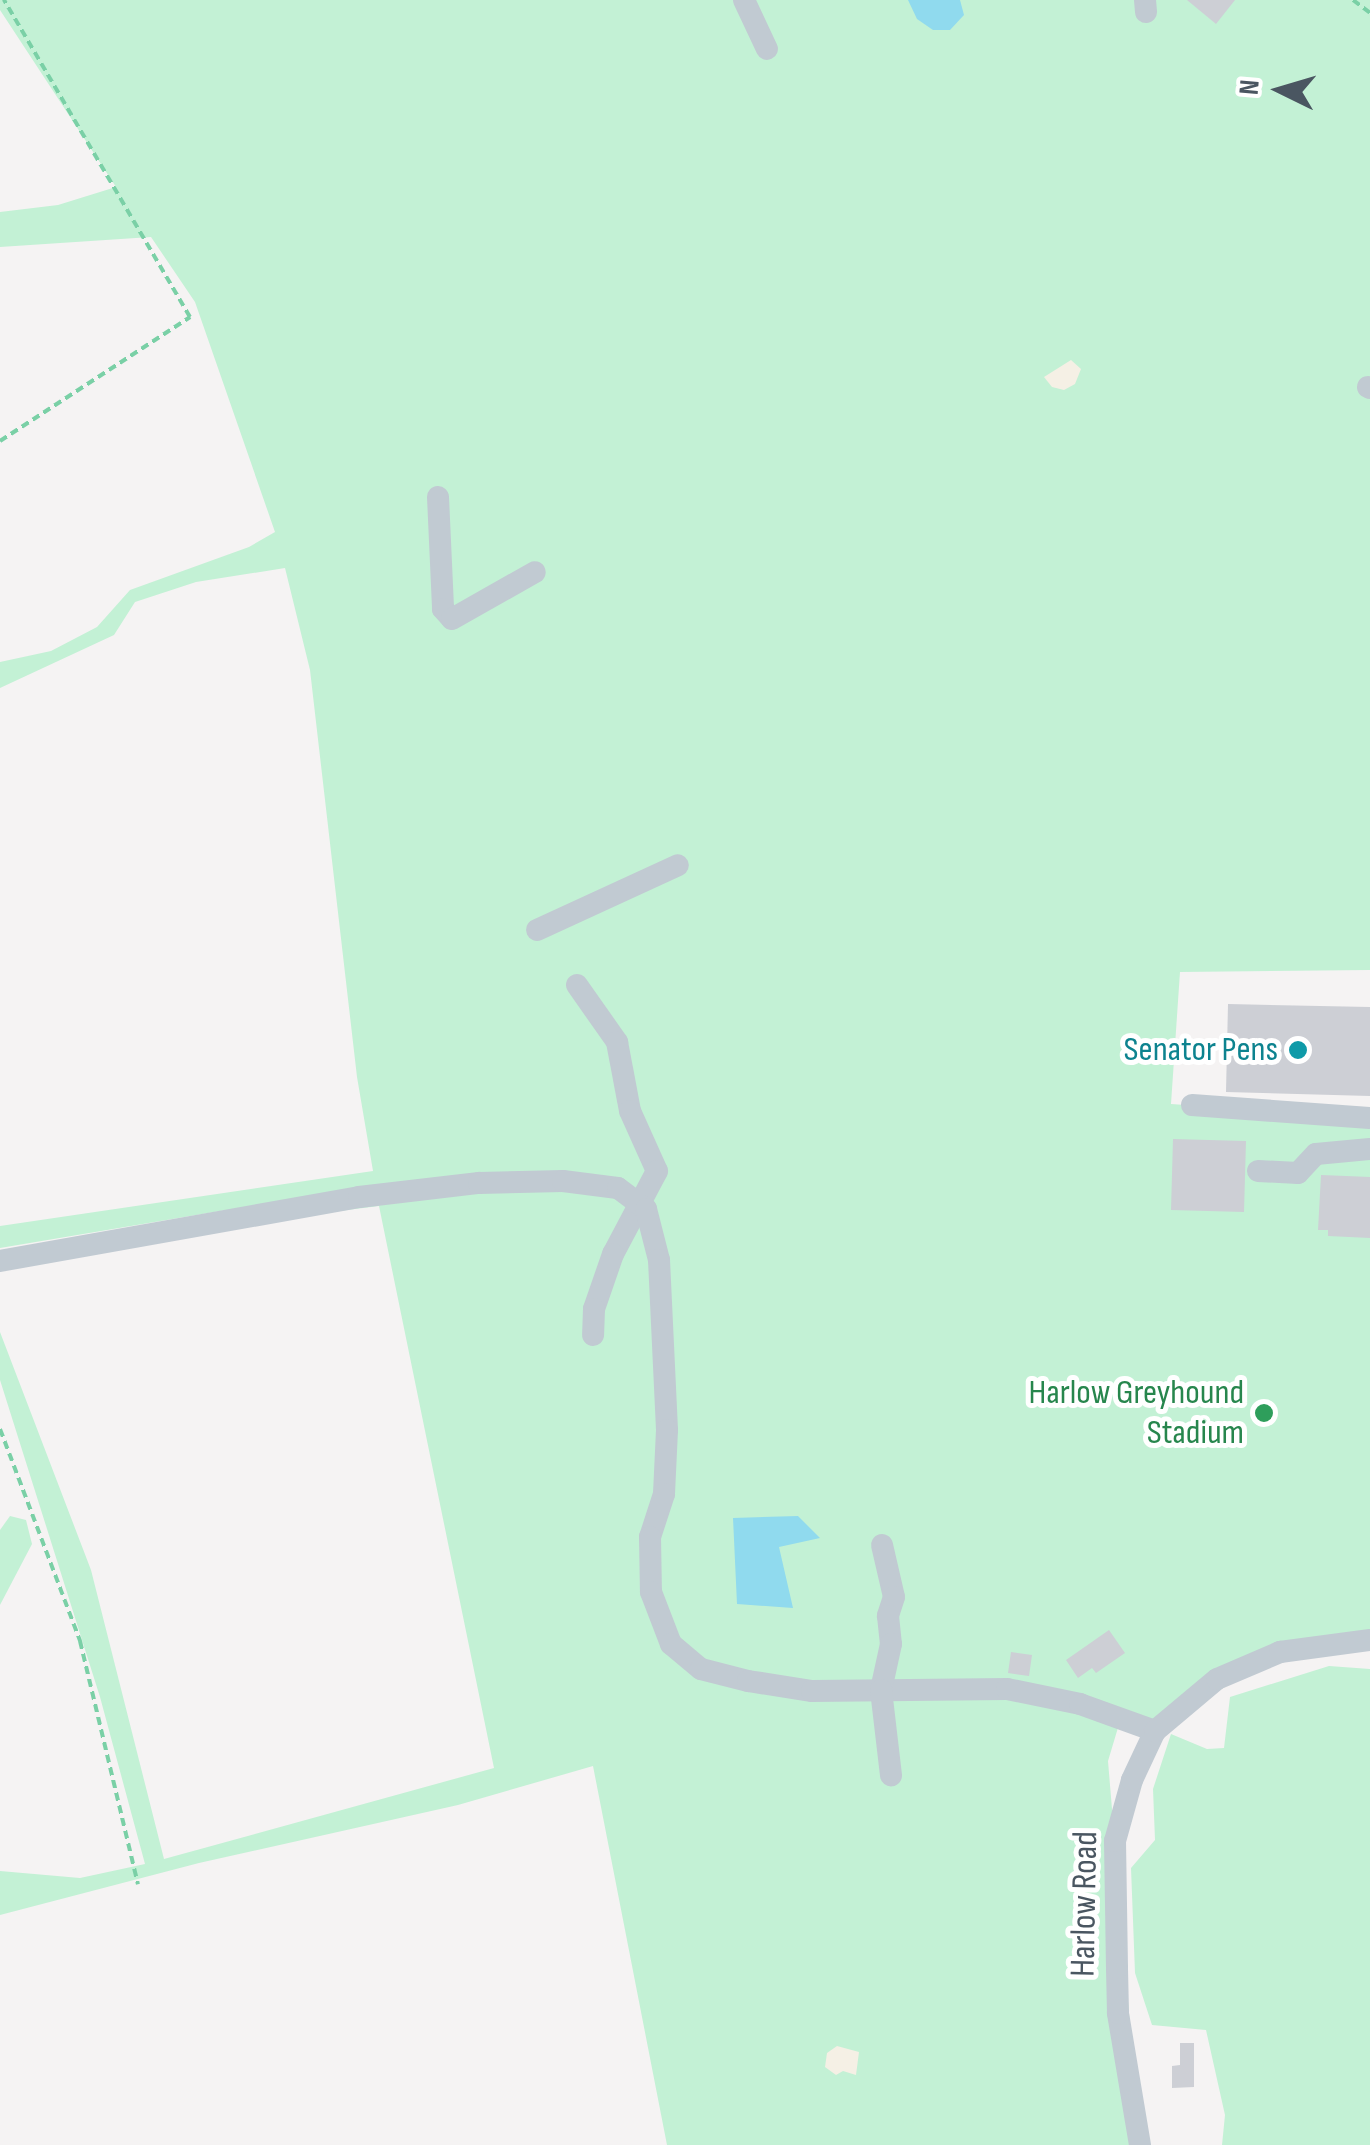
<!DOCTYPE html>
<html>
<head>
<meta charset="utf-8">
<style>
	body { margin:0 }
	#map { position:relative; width:1370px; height:2145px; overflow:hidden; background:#f5f3f3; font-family:"Sofia Sans Condensed",sans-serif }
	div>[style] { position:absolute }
	.green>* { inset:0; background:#c3f1d5 }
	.sand>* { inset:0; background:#f5f0e5 }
	.water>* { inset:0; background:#90daee }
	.building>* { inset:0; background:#cdcfd5 }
	.path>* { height:4px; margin-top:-2px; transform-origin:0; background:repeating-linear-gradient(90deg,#7ad0a6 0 8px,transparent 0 13px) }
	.minor>* { height:22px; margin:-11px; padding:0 11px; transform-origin:11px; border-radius:11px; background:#c1cad2 }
	.dots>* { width:28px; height:28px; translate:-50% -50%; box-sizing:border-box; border:5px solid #fff; border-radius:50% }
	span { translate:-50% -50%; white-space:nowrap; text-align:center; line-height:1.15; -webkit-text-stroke:10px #fff; paint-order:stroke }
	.culture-label { font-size:35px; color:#0d838f }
	.right { translate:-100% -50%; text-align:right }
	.leisure-label { font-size:35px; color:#27864d }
	.street-label { font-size:35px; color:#4a5661 }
	.north { position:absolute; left:1230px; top:40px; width:100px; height:100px; -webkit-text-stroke:8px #fff; paint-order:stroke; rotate:275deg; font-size:28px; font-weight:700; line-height:40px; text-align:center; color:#4a5661 }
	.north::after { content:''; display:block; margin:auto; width:35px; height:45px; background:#4a5661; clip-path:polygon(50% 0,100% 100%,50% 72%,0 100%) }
</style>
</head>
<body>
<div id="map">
	<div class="green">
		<div style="clip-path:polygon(0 0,1370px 0,1370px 970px,1180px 972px,1171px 1104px,1370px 1118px,1370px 1640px,1280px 1652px,1155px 1731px,1120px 1721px,1108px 1761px,1140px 2145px,667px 2145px,593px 1766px,458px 1805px,199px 1863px,0 1915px,0 1871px,80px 1878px,145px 1864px,100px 1697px,0 1380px,0 1332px,91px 1570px,164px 1859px,494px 1768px,379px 1206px,235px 1224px,226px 1210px,0 1248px,0 1226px,373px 1171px,357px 1077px,310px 670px,285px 568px,196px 582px,135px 602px,114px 635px,0 688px,0 662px,51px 651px,97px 627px,130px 590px,249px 547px,275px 532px,195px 302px,151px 237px,0 247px,0 212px,58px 205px,116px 187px,0 10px)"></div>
		<div style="clip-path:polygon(10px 1516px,26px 1520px,32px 1544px,0 1605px,0 1530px)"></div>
		<div style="clip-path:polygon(1329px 1666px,1370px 1669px,1370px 2145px,1222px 2145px,1225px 2115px,1206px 2030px,1152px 2025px,1135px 1973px,1131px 1868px,1155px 1840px,1153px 1789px,1171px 1734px,1207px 1749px,1224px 1748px,1230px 1697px)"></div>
	</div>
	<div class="sand">
		<div style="clip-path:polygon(1071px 360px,1081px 369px,1075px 384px,1064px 390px,1052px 387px,1044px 377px)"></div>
		<div style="clip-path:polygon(837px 2046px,859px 2052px,856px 2075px,843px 2071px,836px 2075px,825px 2067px,827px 2053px)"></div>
	</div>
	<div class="water">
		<div style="clip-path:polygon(908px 0,960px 0,964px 15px,950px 30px,933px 30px,917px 19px)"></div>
		<div style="clip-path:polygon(798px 1516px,820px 1538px,779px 1547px,793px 1608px,737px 1604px,733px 1518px)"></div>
	</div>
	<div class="building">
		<div style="clip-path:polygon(1187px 0,1235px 0,1216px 24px)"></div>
		<div style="clip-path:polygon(1228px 1004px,1370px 1007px,1370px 1096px,1226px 1092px)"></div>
		<div style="clip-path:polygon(1173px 1139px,1246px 1141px,1244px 1212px,1171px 1210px)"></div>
		<div style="clip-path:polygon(1321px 1175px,1370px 1177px,1370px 1238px,1328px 1236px,1328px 1230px,1318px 1230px)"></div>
		<div style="clip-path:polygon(1109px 1630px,1125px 1653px,1096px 1673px,1092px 1668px,1078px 1678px,1066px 1660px)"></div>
		<div style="clip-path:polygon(1011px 1652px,1032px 1655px,1029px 1676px,1008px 1673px)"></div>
		<div style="clip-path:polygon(1180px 2043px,1194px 2043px,1194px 2087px,1172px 2088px,1172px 2066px,1180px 2065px)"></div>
	</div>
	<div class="path">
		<div style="left:1353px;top:0;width:21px;rotate:37deg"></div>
		<div style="left:0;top:441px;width:227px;rotate:-33.1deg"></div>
		<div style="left:190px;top:317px;width:368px;rotate:-120.4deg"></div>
		<div style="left:0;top:1429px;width:227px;rotate:69.3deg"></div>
		<div style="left:80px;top:1641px;width:250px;rotate:76.6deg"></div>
	</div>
	<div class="minor">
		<div style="left:744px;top:0;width:54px;rotate:64.9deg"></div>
		<div style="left:1145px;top:0;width:12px;rotate:85deg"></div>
		<div style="left:1368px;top:387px;width:2px;rotate:27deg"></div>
		<div style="left:438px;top:497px;width:112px;rotate:87.4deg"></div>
		<div style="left:443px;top:609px;width:13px;rotate:48deg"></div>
		<div style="left:452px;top:619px;width:95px;rotate:-29.5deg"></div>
		<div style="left:537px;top:930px;width:155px;rotate:-24.7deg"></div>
		<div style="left:577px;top:985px;width:70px;rotate:54.9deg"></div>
		<div style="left:617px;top:1042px;width:70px;rotate:79.3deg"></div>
		<div style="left:630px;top:1111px;width:66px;rotate:65.8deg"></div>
		<div style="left:657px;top:1171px;width:94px;rotate:117.9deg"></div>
		<div style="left:613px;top:1254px;width:58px;rotate:109.1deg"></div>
		<div style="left:594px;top:1309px;width:26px;rotate:92deg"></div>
		<div style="left:1192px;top:1105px;width:178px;rotate:4.2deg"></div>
		<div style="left:1258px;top:1171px;width:40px;rotate:2.9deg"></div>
		<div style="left:1298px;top:1173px;width:26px;rotate:-47deg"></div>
		<div style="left:1316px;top:1154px;width:54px;rotate:-5.3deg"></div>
		<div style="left:0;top:1261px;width:365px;rotate:-10.1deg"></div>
		<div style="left:359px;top:1197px;width:121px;rotate:-6.7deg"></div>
		<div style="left:479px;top:1183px;width:84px;rotate:-1.4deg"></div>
		<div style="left:563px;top:1181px;width:55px;rotate:7.3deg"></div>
		<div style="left:618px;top:1188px;width:35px;rotate:37deg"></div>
		<div style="left:646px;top:1209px;width:53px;rotate:75.7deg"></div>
		<div style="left:659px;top:1260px;width:170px;rotate:87.3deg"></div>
		<div style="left:667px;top:1430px;width:64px;rotate:92.7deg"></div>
		<div style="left:664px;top:1494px;width:45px;rotate:108deg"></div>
		<div style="left:650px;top:1537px;width:55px;rotate:89deg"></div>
		<div style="left:651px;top:1592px;width:56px;rotate:69deg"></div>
		<div style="left:671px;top:1644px;width:39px;rotate:40deg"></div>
		<div style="left:701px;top:1669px;width:49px;rotate:14.3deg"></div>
		<div style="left:748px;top:1681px;width:65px;rotate:8.9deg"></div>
		<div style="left:812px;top:1691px;width:195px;rotate:-0.6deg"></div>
		<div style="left:1007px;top:1689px;width:75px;rotate:11.6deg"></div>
		<div style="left:1080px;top:1704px;width:80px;rotate:19.8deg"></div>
		<div style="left:882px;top:1545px;width:53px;rotate:77deg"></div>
		<div style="left:894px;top:1597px;width:20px;rotate:108deg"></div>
		<div style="left:888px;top:1616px;width:28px;rotate:84deg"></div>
		<div style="left:891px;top:1644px;width:47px;rotate:102.3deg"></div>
		<div style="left:881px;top:1690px;width:86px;rotate:83.3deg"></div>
		<div style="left:1140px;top:2145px;width:134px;rotate:-99.5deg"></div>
		<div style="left:1118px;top:2013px;width:45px;rotate:-91.3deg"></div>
		<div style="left:1117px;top:1968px;width:127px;rotate:-90.9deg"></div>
		<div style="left:1115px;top:1841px;width:63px;rotate:-74.4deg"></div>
		<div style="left:1132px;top:1780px;width:54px;rotate:-64.9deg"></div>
		<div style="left:1155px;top:1731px;width:81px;rotate:-40deg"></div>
		<div style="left:1217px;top:1679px;width:69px;rotate:-23.2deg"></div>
		<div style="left:1280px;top:1652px;width:91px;rotate:-7.6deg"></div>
	</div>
	<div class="dots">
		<div style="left:1298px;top:1050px;background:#0f9aa8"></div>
		<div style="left:1264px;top:1413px;background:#2e9e5b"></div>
	</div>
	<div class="culture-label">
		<span class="right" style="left:1278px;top:1050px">Senator Pens</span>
	</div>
	<div class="leisure-label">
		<span class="right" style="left:1244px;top:1413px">Harlow Greyhound<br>Stadium</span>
	</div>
	<div class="street-label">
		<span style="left:1085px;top:1904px;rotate:-89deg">Harlow Road</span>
	</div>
	<div class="north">N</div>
</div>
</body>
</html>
